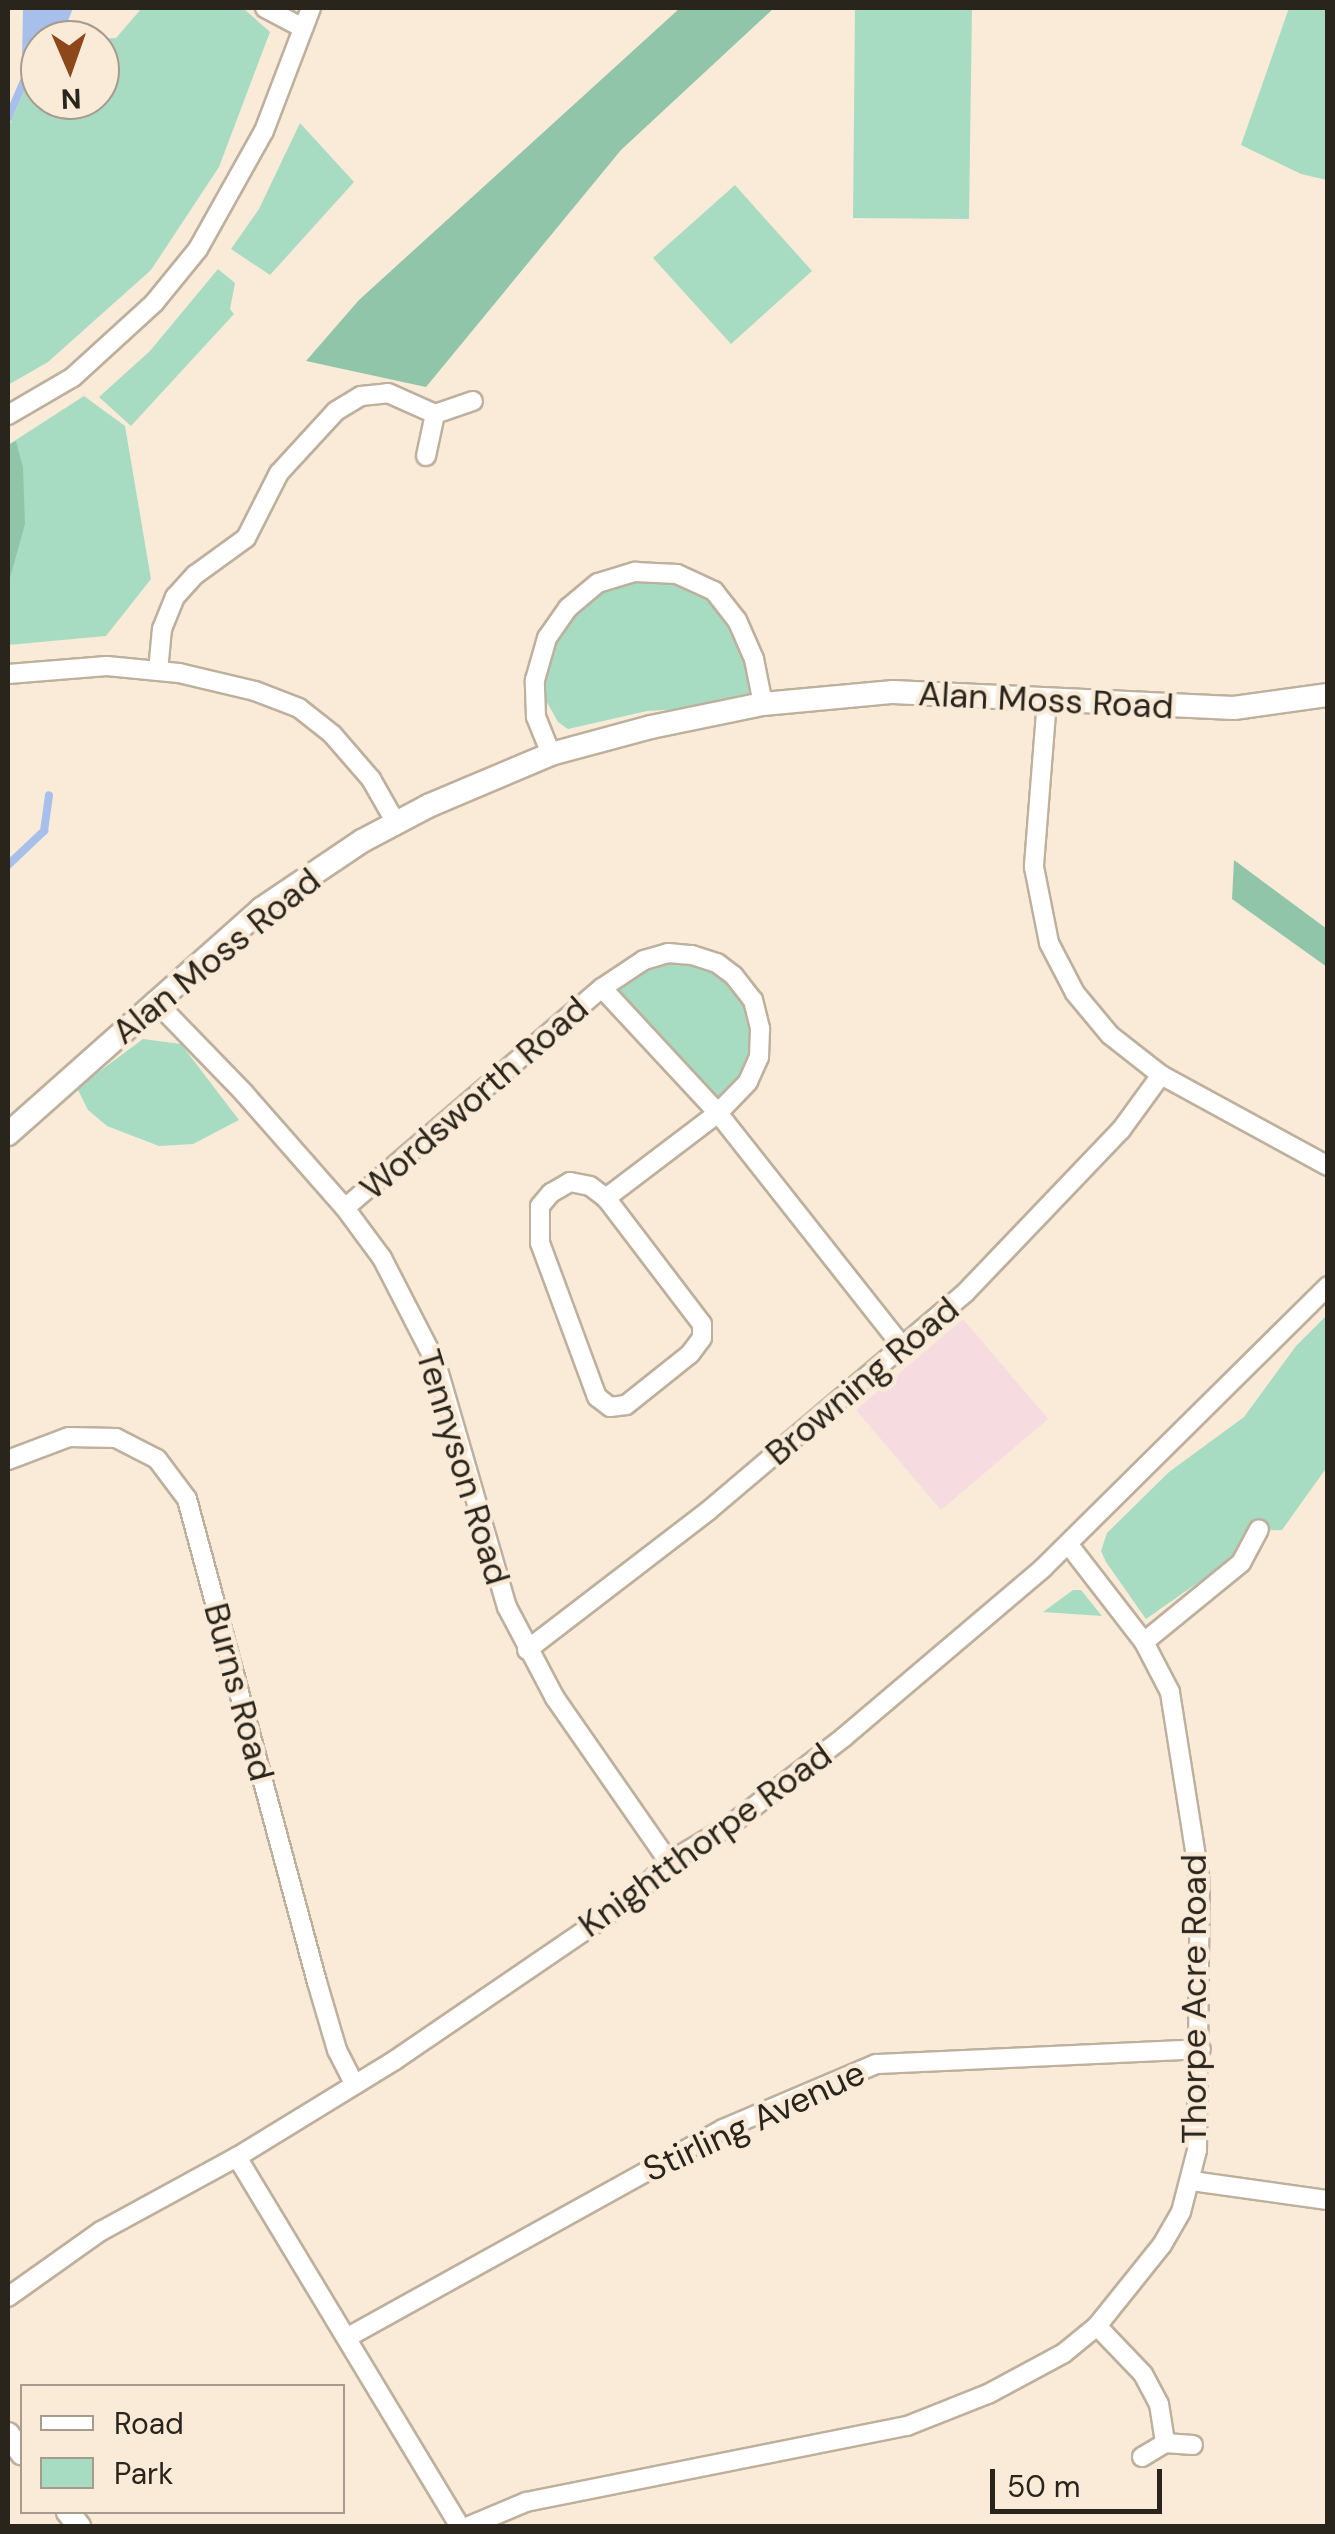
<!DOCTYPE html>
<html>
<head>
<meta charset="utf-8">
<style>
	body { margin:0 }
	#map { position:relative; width:1335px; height:2534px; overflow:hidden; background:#f9ebd7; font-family:"DM Sans",sans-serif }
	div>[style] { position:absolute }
	.commercial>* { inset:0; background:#f6dbe1 }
	.green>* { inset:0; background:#a8dcc2 }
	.forest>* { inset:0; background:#90c5aa }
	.water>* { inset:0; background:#a6bfeb }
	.stream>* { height:8px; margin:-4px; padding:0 4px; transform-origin:4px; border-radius:4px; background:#a6bfeb }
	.roads { filter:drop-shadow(2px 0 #bdb09d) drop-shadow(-2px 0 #bdb09d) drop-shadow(0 2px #bdb09d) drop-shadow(0 -2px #bdb09d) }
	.minor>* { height:18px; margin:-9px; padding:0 9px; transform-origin:9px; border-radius:9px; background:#fff }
	.tertiary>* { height:22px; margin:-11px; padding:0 11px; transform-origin:11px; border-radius:11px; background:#fff }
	span { translate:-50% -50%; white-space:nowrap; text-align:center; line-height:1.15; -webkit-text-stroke:9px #f9ebd7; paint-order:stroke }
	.street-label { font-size:35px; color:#29241c }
	.frame { position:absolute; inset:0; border:10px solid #29241c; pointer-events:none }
	.legend { position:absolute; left:20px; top:2384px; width:325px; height:130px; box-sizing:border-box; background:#f9ebd7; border:2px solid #a69b8c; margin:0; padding:12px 18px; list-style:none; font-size:30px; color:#29241c }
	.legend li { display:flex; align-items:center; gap:20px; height:50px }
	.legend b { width:50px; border:2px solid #a69b8c }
	.north { position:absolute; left:20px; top:20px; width:100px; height:100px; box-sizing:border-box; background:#f9ebd7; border:2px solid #a69b8c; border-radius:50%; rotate:178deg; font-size:28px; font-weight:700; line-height:40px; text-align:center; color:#29241c }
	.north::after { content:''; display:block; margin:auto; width:35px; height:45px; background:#8c481b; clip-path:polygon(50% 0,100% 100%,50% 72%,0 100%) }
	.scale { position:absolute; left:990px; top:2469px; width:172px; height:45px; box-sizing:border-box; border:5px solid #29241c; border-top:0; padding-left:12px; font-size:30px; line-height:35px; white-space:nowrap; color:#29241c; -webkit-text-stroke:8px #f9ebd7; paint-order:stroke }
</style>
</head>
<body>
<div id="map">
	<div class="commercial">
		<div style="clip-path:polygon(963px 1319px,1048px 1419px,941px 1510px,856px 1410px)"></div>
	</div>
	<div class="green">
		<div style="clip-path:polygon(142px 8px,243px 8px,270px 32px,219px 167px,151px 270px,48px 362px,8px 385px,8px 128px,35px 66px,40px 67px,40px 100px,100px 100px,100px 40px,53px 40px,64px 30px,98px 39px,116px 38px)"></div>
		<div style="clip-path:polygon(855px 8px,972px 8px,969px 219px,853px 218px)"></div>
		<div style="clip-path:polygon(1289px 8px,1327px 8px,1327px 180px,1301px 174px,1241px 145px)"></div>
		<div style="clip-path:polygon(300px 123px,354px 182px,270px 275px,231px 249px,259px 209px)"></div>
		<div style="clip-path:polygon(735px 185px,812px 271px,731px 344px,653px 258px)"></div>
		<div style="clip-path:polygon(218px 269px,235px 283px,230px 309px,234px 314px,131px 426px,99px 397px,150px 351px)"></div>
		<div style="clip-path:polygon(84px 396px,125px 426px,151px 579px,106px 636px,8px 645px,8px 445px)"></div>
		<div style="clip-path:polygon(635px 572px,714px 591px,737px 620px,763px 704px,647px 711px,568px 729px,558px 722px,534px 679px,568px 608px)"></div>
		<div style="clip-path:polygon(692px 955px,753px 1000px,759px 1057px,718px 1113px,602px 988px,644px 960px)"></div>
		<div style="clip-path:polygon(143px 1039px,181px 1044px,239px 1120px,193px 1144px,159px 1146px,107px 1126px,88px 1110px,77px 1088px)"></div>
		<div style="clip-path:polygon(1327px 1315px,1327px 1467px,1282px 1530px,1248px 1531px,1239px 1554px,1146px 1619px,1106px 1562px,1101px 1551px,1107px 1533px,1169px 1472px,1244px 1417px,1296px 1346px)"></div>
		<div style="clip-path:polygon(1073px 1590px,1081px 1590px,1102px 1616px,1043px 1612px)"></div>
	</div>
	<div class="forest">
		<div style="clip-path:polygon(680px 8px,774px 8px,621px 150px,426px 387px,306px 361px,359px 300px)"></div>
		<div style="clip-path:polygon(16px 441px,23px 468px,25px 524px,8px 585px,8px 445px)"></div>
		<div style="clip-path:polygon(1234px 860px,1327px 929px,1327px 967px,1232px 899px)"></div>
	</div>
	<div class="water">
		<div style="clip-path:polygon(23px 8px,73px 8px,66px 26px,53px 40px,40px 40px,40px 67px,22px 60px)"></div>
	</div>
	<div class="stream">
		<div style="left:8px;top:118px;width:81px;rotate:-66.6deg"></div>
		<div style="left:8px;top:865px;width:50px;rotate:-43.4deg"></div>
		<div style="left:44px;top:831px;width:36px;rotate:-82deg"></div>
	</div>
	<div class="roads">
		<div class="minor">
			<div style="left:265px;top:8px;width:43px;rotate:27.8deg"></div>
			<div style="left:8px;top:415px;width:75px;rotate:-30.3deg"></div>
			<div style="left:73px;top:377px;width:110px;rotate:-42.4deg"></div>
			<div style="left:154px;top:303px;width:70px;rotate:-50.8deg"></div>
			<div style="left:198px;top:249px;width:135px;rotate:-60.8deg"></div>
			<div style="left:264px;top:131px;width:132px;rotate:-69.1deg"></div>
			<div style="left:426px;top:456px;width:43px;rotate:-77.9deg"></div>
			<div style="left:158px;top:671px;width:42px;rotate:-84.6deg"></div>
			<div style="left:162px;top:629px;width:35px;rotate:-68deg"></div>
			<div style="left:175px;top:597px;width:30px;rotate:-48deg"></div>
			<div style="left:195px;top:575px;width:63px;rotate:-36deg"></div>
			<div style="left:246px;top:538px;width:73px;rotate:-63.1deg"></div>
			<div style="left:279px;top:473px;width:84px;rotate:-47.4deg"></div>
			<div style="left:336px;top:411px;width:29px;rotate:-31deg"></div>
			<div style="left:361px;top:396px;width:27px;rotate:-6deg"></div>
			<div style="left:388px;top:393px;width:51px;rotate:24.1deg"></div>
			<div style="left:435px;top:414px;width:40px;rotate:-18.9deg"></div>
			<div style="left:8px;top:674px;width:99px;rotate:-4.6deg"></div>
			<div style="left:107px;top:666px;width:72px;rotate:5.6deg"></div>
			<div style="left:179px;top:673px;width:78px;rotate:13.3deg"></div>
			<div style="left:255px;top:691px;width:47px;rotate:21.1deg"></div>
			<div style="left:299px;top:708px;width:42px;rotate:38.2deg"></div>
			<div style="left:332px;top:734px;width:60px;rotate:49.1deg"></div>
			<div style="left:371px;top:779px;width:51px;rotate:60.4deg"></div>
			<div style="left:1047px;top:700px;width:168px;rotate:94.5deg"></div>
			<div style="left:1034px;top:867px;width:77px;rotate:78.8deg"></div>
			<div style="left:1049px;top:943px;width:56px;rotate:62.5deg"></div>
			<div style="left:1075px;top:993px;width:55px;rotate:50.2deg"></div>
			<div style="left:1110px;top:1035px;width:65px;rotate:38.1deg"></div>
			<div style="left:1161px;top:1075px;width:190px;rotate:28.6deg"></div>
			<div style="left:551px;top:754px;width:40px;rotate:-112deg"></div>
			<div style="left:536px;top:717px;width:37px;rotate:-92deg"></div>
			<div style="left:535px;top:680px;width:44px;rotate:-74.1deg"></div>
			<div style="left:547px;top:638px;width:37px;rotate:-55deg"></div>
			<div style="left:568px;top:608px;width:39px;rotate:-40deg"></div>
			<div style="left:598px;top:583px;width:39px;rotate:-17deg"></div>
			<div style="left:635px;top:572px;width:42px;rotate:2.7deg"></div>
			<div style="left:677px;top:574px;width:41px;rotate:24.7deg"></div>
			<div style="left:714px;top:591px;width:37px;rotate:52deg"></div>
			<div style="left:737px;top:620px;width:43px;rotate:66.4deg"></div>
			<div style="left:754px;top:659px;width:46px;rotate:78.7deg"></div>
			<div style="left:602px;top:988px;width:50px;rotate:-33.7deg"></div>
			<div style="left:644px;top:960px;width:25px;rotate:-16deg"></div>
			<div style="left:668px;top:953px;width:24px;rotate:5deg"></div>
			<div style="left:692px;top:955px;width:26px;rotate:18deg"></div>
			<div style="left:717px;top:963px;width:21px;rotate:37deg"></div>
			<div style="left:734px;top:976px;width:31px;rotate:52deg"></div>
			<div style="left:753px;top:1000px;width:30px;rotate:76deg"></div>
			<div style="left:760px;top:1029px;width:28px;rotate:92deg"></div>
			<div style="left:759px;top:1057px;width:27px;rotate:114deg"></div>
			<div style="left:748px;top:1082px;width:43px;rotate:134.1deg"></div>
			<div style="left:718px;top:1113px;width:141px;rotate:142.8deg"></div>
			<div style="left:155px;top:1001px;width:128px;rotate:45.9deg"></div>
			<div style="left:244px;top:1093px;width:153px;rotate:48.7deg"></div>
			<div style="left:345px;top:1208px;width:62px;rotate:53.5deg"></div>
			<div style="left:382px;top:1258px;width:118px;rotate:62.8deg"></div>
			<div style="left:436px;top:1363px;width:254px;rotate:73.8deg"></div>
			<div style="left:507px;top:1607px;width:103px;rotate:62.2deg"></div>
			<div style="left:555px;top:1698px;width:200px;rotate:55.2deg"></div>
			<div style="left:570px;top:1182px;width:20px;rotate:11deg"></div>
			<div style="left:590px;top:1186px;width:20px;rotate:37deg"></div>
			<div style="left:606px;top:1198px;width:158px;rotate:52.7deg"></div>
			<div style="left:702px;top:1324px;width:14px;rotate:90deg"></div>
			<div style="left:702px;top:1338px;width:20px;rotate:127deg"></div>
			<div style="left:690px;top:1354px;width:82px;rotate:141.4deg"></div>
			<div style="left:626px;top:1405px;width:16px;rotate:173deg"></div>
			<div style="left:610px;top:1407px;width:16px;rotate:-142deg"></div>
			<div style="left:597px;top:1397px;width:164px;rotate:-110.3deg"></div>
			<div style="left:540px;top:1243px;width:37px;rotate:-90deg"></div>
			<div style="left:540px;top:1206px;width:17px;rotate:-50deg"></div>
			<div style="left:551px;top:1193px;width:22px;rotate:-30deg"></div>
			<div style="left:345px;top:1208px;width:338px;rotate:-40.6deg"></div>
			<div style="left:602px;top:988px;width:171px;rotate:47.1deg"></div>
			<div style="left:718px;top:1113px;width:297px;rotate:51.7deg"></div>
			<div style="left:8px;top:1460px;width:65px;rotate:-20.7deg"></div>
			<div style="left:69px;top:1437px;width:47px;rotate:1.2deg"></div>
			<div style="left:116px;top:1438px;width:46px;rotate:27.1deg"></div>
			<div style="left:157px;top:1459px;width:50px;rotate:53.1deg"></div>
			<div style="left:187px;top:1499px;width:500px;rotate:74.94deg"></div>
			<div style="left:317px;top:1982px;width:71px;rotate:73.6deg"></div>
			<div style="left:337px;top:2050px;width:39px;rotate:63deg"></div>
			<div style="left:1144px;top:1642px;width:125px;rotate:-39.2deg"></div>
			<div style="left:1241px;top:1563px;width:38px;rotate:-62deg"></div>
			<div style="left:527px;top:1650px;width:228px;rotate:-37.5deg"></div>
			<div style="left:708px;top:1511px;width:338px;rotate:-40.3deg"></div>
			<div style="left:966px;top:1292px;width:224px;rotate:-46.3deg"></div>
			<div style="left:1121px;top:1130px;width:68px;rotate:-54deg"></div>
			<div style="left:237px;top:2157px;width:431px;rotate:58.9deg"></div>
			<div style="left:1192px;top:2181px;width:137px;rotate:8deg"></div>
			<div style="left:8px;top:2297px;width:114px;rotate:-35.4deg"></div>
			<div style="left:101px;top:2231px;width:155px;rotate:-28.6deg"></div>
			<div style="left:237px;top:2157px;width:185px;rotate:-31.5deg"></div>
			<div style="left:395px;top:2060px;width:291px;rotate:-34.3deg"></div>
			<div style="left:635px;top:1896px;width:48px;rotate:-45deg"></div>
			<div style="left:669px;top:1862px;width:70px;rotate:-31deg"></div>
			<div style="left:729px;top:1826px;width:145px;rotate:-37.7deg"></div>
			<div style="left:844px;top:1737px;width:261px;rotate:-40.3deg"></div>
			<div style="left:1043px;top:1568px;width:401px;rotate:-44.7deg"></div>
			<div style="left:1097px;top:2326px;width:66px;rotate:46.2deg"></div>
			<div style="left:1143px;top:2374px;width:34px;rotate:62deg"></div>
			<div style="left:1159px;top:2404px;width:39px;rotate:81deg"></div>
			<div style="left:348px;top:2337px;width:429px;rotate:-29deg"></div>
			<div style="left:723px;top:2129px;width:166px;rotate:-23deg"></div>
			<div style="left:876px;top:2064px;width:325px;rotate:-2.6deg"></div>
			<div style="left:1142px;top:2457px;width:27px;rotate:-31deg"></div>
			<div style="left:1165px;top:2443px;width:28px;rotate:4deg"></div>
			<div style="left:469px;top:2526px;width:62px;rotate:-22.8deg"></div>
			<div style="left:526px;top:2502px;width:389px;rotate:-11.3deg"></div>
			<div style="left:907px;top:2426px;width:87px;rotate:-21.6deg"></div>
			<div style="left:988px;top:2394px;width:86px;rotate:-28.3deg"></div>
			<div style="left:1064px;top:2353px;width:43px;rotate:-39.3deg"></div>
			<div style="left:1097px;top:2326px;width:104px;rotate:-51.3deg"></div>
			<div style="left:1162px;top:2245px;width:38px;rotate:-60deg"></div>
			<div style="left:1181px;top:2212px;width:64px;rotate:-75.5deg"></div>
			<div style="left:1197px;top:2150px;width:268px;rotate:-89.4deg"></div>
			<div style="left:1200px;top:1882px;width:192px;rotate:-99deg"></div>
			<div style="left:1170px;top:1692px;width:56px;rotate:-117.5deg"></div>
			<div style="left:1144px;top:1642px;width:123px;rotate:-127.7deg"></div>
		</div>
		<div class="tertiary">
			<div style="left:8px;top:1134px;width:339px;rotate:-41.6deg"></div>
			<div style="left:261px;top:909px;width:122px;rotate:-34deg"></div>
			<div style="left:362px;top:841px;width:75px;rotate:-27.9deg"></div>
			<div style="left:428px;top:806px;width:134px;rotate:-22.9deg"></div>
			<div style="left:551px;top:754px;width:104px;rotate:-15.1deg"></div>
			<div style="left:651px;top:727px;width:114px;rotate:-11.6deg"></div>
			<div style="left:763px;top:704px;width:131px;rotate:-5.3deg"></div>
			<div style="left:893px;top:692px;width:341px;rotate:2.7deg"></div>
			<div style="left:1234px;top:708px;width:95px;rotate:-7.9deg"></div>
			<div style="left:8px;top:2434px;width:24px;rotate:54deg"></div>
			<div style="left:68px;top:2512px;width:18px;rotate:52deg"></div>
		</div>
	</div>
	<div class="street-label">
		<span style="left:1046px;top:700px;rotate:3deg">Alan Moss Road</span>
		<span style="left:216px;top:956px;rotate:-39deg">Alan Moss Road</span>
		<span style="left:474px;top:1098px;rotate:-41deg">Wordsworth Road</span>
		<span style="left:862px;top:1381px;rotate:-40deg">Browning Road</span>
		<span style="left:463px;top:1467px;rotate:73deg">Tennyson Road</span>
		<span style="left:239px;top:1692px;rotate:75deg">Burns Road</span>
		<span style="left:705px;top:1840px;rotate:-36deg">Knightthorpe Road</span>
		<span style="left:1194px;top:1999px;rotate:-90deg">Thorpe Acre Road</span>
		<span style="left:754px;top:2121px;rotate:-25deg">Stirling Avenue</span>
	</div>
	<div class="frame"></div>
	<ul class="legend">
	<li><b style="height:12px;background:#fff"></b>Road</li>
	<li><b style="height:28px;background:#a8dcc2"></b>Park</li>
	</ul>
	<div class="north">N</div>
	<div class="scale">50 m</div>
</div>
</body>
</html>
